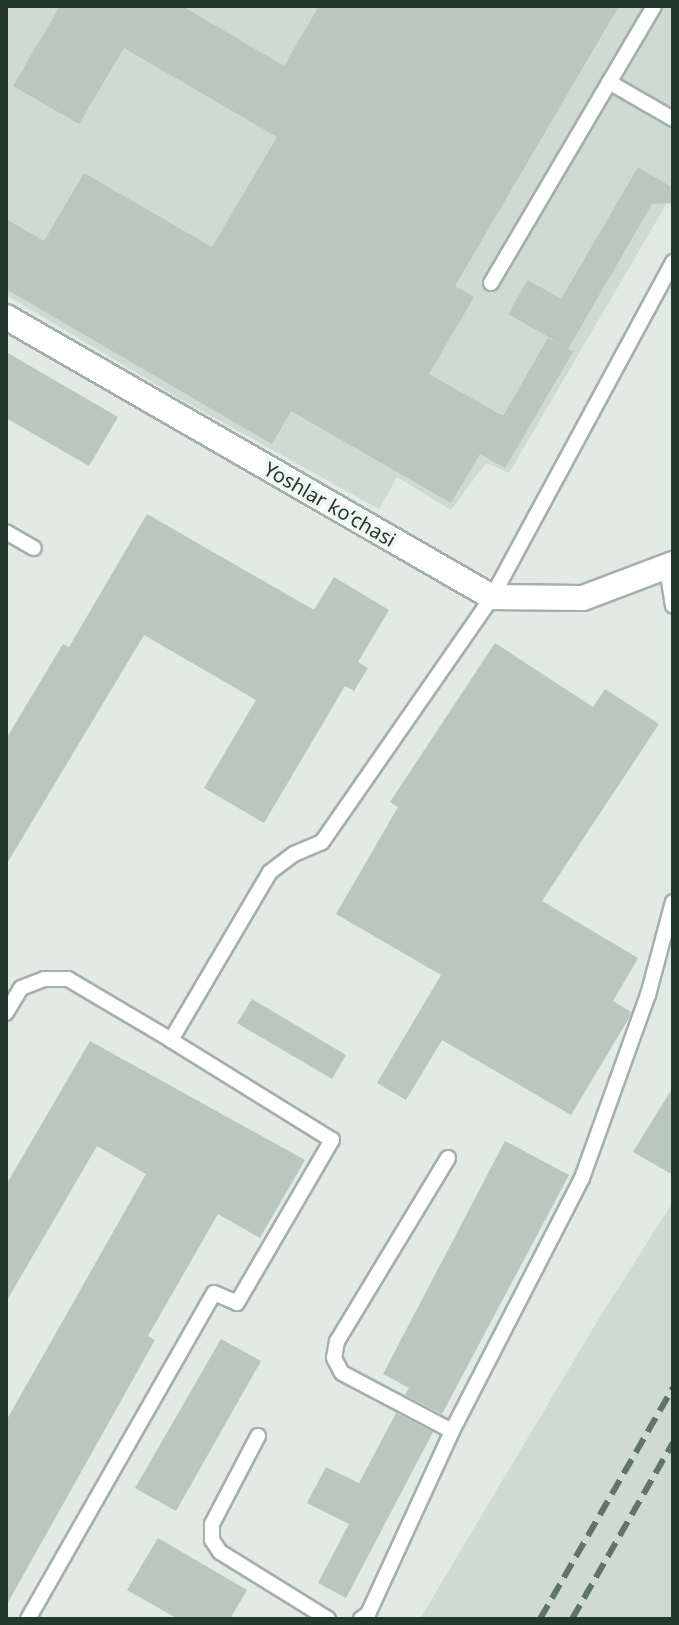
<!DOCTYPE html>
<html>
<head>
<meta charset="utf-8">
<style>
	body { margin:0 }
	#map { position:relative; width:679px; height:1625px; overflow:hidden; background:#e1eae4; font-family:"Noto Sans",sans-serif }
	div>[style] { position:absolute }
	.built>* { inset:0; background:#cfdad3 }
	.building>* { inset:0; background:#b9c7c0 }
	.roads { filter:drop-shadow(2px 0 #a4b1aa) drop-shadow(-2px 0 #a4b1aa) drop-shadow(0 2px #a4b1aa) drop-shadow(0 -2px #a4b1aa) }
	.lane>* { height:14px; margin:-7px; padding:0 7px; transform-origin:7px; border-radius:7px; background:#fff }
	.street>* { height:24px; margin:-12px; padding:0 12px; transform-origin:12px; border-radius:12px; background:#fff }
	.rail>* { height:6px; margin-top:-3px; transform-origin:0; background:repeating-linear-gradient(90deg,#5d756a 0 16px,transparent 0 24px) }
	span { translate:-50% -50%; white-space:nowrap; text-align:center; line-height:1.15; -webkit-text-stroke:8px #f1f7f3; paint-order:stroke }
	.street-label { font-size:20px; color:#23392f }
	.frame { position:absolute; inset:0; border:8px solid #23392f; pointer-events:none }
</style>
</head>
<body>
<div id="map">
	<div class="built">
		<div style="clip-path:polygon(6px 6px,673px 6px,673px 207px,667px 203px,509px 473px,486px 463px,451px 510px,397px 477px,379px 509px,177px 397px,6px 295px)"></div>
		<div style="clip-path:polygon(673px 1202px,673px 1619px,420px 1619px,598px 1320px)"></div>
	</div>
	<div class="building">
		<div style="clip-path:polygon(60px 6px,182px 6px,284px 66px,319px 6px,619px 6px,455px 286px,474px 297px,429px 374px,503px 416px,548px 338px,564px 346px,508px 314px,528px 280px,561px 299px,638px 167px,673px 188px,673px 203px,652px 204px,568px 349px,573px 352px,505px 468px,480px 454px,451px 503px,291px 411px,272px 444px,6px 289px,6px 219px,44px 241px,84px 173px,212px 247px,277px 137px,124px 48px,79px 124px,13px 86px)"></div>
		<div style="clip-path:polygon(6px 352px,118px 417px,89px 466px,6px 418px)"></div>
		<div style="clip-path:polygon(147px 514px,314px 610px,334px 577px,389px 610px,358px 662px,368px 668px,354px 691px,345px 686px,264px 823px,204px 788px,256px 700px,144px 635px,6px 865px,6px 739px,63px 644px,69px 647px)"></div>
		<div style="clip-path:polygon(495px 643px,593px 707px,605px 689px,659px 724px,542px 901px,638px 958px,613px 1001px,631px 1012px,629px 1018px,571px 1115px,442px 1040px,406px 1100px,377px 1083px,441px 975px,336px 914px,398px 807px,390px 802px)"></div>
		<div style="clip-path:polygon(252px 999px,346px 1055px,332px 1079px,237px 1023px)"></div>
		<div style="clip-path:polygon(90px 1041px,305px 1160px,260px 1238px,218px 1214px,148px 1336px,155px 1340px,6px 1606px,6px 1421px,146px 1174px,97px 1146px,6px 1302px,6px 1185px)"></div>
		<div style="clip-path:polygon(673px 1087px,673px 1175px,633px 1152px)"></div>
		<div style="clip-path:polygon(505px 1141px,569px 1175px,442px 1414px,405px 1395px,409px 1388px,383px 1374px)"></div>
		<div style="clip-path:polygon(221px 1339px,261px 1361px,176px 1511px,135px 1488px)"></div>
		<div style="clip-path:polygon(396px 1413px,433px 1432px,346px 1598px,318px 1583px,349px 1524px,307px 1503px,326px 1467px,359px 1483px)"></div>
		<div style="clip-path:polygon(158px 1538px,247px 1590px,230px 1619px,178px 1619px,127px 1590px)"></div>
	</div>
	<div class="roads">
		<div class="lane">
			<div style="left:609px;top:82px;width:74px;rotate:30deg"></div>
			<div style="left:491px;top:283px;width:321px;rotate:-59.5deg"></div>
			<div style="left:6px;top:532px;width:32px;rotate:30deg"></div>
			<div style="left:667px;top:568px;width:38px;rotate:81deg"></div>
			<div style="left:6px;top:1013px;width:29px;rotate:-59deg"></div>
			<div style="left:21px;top:988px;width:25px;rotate:-21deg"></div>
			<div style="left:44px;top:979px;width:24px"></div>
			<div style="left:68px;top:979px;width:120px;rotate:30.6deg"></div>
			<div style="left:171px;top:1040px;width:195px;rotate:-59.5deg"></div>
			<div style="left:270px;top:872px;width:30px;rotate:-37deg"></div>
			<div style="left:294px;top:854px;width:30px;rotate:-23deg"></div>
			<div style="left:322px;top:842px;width:298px;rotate:-55.2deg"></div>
			<div style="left:492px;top:597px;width:381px;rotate:-61.6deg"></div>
			<div style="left:448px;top:1158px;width:214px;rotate:121.2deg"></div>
			<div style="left:337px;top:1341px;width:17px;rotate:100deg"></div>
			<div style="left:334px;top:1358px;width:17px;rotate:62deg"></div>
			<div style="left:342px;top:1373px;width:124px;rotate:27.8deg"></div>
			<div style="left:258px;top:1436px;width:99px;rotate:117.6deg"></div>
			<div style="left:212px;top:1524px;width:16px;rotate:90deg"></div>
			<div style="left:212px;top:1540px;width:14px;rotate:56deg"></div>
			<div style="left:220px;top:1552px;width:127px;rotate:31.8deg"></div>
			<div style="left:28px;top:1619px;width:375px;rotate:-60.3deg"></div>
			<div style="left:214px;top:1293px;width:25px;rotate:23deg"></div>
			<div style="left:237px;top:1303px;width:189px;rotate:-59.8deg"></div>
			<div style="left:332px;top:1140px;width:190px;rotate:-148.2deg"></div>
			<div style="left:361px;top:1619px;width:9px;rotate:-36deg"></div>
			<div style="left:368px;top:1614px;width:201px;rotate:-65.3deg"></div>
			<div style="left:452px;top:1431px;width:284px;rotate:-62.8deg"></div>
			<div style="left:582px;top:1178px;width:195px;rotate:-70.2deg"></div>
			<div style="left:648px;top:995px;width:96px;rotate:-75deg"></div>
		</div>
		<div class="street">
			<div style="left:6px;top:317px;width:561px;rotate:29.95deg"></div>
			<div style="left:492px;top:597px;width:91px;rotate:0.6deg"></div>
			<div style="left:583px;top:598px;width:96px;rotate:-20.7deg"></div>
		</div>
	</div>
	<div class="rail">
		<div style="left:540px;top:1619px;width:267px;rotate:-60.1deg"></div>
		<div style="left:572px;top:1619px;width:203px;rotate:-60.2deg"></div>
	</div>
	<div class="street-label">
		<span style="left:330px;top:504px;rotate:30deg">Yoshlar koʻchasi</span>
	</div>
	<div class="frame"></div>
</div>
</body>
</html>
